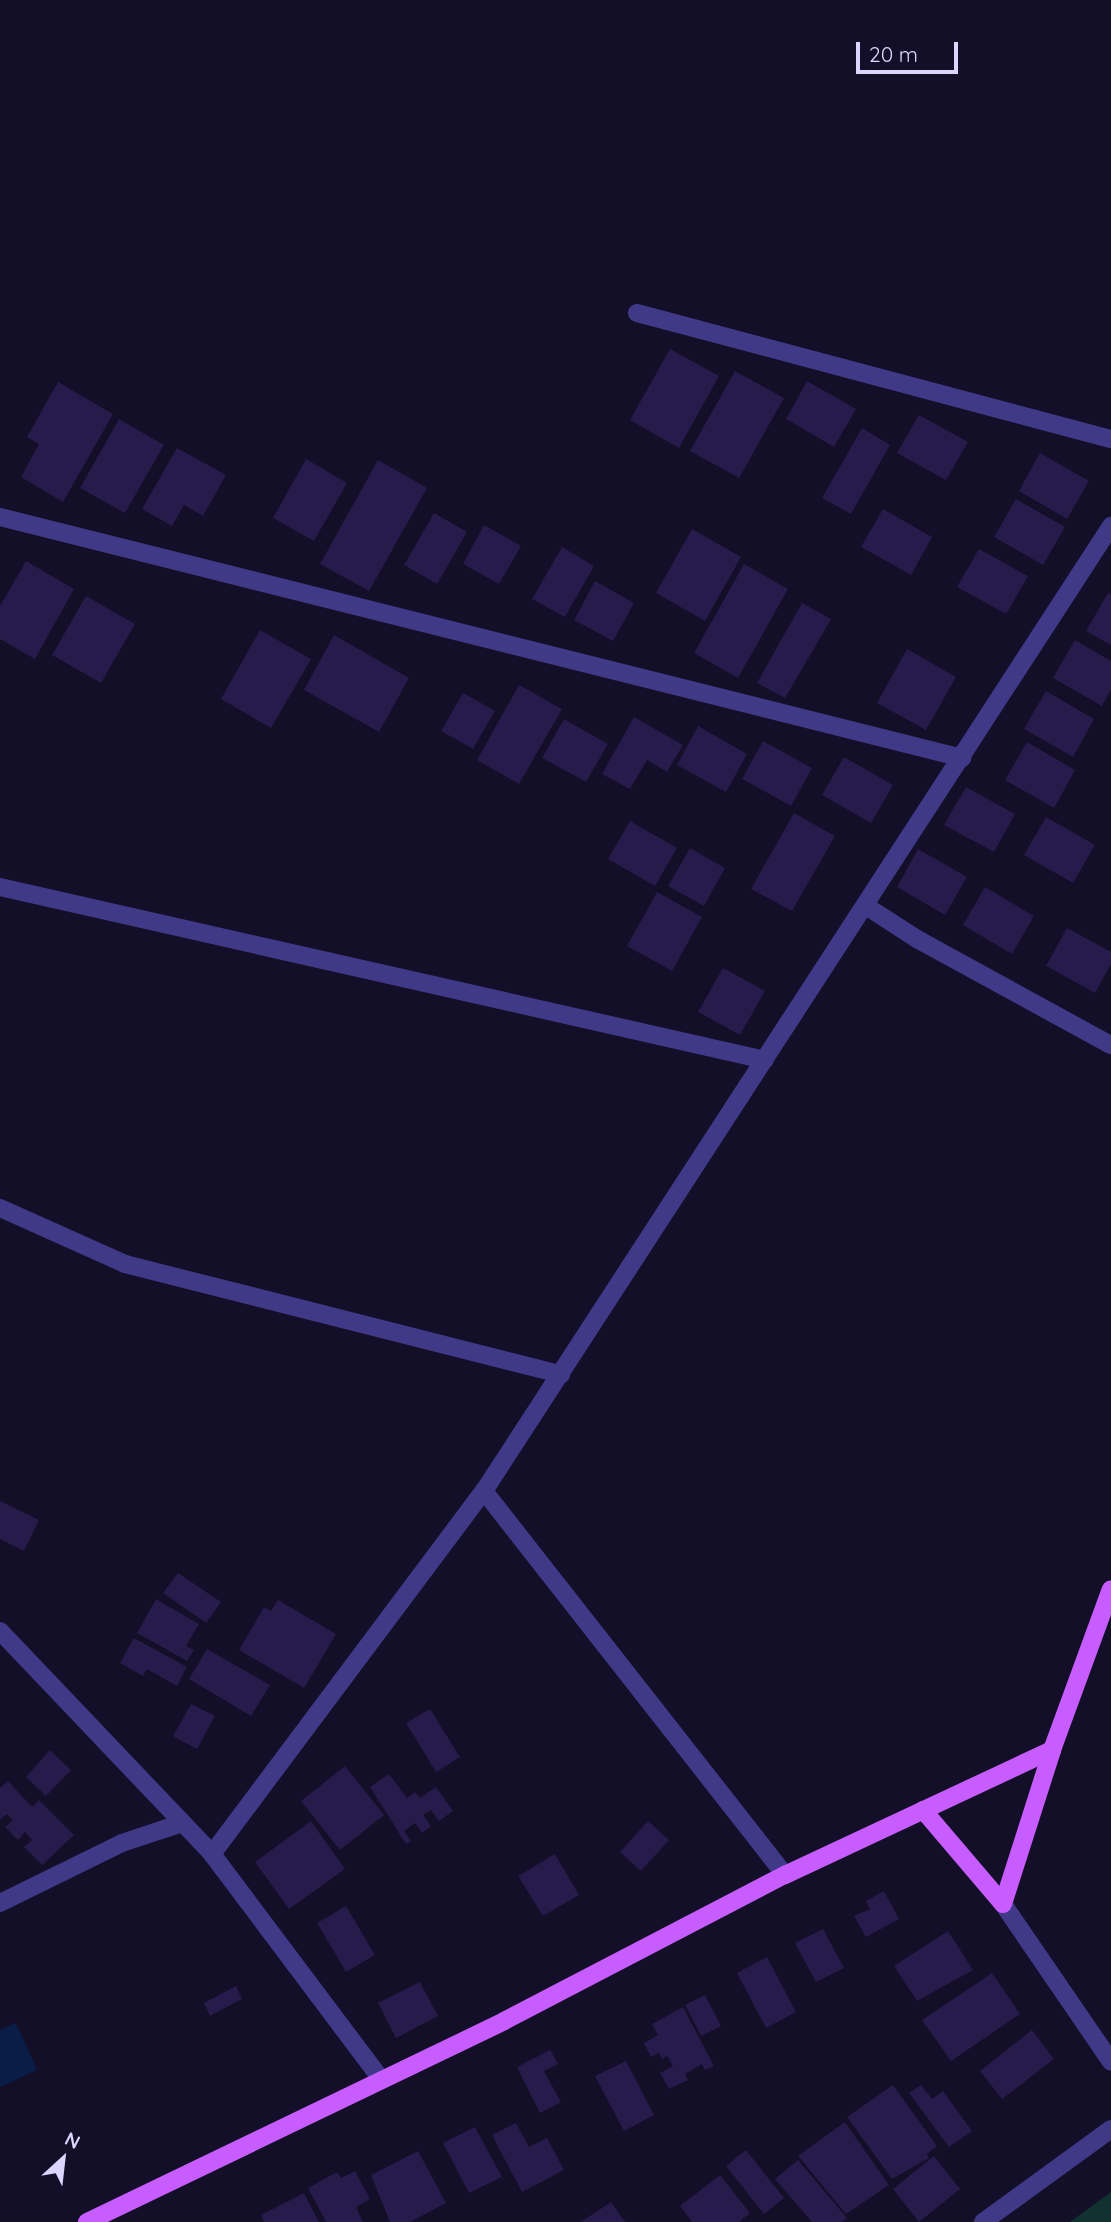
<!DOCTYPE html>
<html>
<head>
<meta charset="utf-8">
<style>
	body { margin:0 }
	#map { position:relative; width:1111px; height:2222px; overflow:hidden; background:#140f28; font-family:Quicksand,sans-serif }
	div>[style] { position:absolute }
	.green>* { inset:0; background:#123232 }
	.water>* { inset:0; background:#091d47 }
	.building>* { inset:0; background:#261b4a }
	.minor>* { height:18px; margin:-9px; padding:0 9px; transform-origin:9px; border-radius:9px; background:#3f3988 }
	.major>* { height:18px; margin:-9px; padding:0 9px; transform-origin:9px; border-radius:9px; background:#c85dff }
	span { translate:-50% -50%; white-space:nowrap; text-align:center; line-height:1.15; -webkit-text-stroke:5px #140f28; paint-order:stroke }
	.north { position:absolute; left:28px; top:2124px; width:70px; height:70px; -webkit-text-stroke:5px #140f28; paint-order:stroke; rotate:27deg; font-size:19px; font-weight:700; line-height:28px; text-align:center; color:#dcd6ff }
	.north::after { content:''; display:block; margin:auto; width:24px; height:32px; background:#dcd6ff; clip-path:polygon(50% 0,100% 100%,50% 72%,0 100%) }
	.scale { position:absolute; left:856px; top:42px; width:102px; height:32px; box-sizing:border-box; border:4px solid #dcd6ff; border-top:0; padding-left:9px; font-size:21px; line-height:24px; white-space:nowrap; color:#dcd6ff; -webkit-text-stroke:5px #140f28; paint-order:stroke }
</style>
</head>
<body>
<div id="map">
	<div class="green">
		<div style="clip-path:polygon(1111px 2192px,1111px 2222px,1070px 2222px)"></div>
	</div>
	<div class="water">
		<div style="clip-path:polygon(16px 2023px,37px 2070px,0 2087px,0 2030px)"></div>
	</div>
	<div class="building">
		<div style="clip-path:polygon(670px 349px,719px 376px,679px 448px,630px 420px)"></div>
		<div style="clip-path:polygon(735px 371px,784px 398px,739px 478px,690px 451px)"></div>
		<div style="clip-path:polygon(807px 381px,856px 409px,834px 447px,786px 419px)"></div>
		<div style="clip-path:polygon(58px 382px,113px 414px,63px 502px,21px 477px,39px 444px,27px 437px)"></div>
		<div style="clip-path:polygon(919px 415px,968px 442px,946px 480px,897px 453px)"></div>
		<div style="clip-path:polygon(119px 419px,164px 445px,125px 513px,80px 488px)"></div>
		<div style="clip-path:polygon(862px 428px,890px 445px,851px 514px,822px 498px)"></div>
		<div style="clip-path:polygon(177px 448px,226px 475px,203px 516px,184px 505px,172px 526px,142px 509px)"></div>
		<div style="clip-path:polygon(1040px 453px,1089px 481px,1067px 519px,1019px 491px)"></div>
		<div style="clip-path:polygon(306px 459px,347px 483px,314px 541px,273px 518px)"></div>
		<div style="clip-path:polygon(378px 460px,427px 488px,369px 591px,320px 564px)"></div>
		<div style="clip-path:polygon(1016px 499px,1065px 527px,1043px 565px,994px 537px)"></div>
		<div style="clip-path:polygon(883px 509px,932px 537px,911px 575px,861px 547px)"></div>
		<div style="clip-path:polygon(434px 513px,467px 532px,437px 584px,404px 565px)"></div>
		<div style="clip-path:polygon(484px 525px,521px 546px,499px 584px,463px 564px)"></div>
		<div style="clip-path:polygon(692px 529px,741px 557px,705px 621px,656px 593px)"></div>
		<div style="clip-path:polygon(562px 547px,594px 566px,565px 617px,532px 599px)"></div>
		<div style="clip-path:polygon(979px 549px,1028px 576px,1006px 614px,957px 587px)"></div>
		<div style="clip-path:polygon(26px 561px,74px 589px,35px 659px,0 639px,0 606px)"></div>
		<div style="clip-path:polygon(744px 564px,788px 589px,738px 678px,694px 653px)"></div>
		<div style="clip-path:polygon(595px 581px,634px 603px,613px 641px,574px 620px)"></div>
		<div style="clip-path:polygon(1108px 593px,1111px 595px,1111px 645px,1086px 631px)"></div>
		<div style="clip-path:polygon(86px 596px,135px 624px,101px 683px,52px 655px)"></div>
		<div style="clip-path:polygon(802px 603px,831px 619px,785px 698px,757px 683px)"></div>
		<div style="clip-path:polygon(260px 630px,311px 659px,271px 728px,221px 699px)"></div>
		<div style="clip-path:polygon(334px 635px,409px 678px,379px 732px,304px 690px)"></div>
		<div style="clip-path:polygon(1075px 640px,1111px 661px,1111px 690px,1102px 706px,1053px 678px)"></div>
		<div style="clip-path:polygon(907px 649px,956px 677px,926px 730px,877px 703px)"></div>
		<div style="clip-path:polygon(519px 685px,562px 709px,519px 784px,477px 760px)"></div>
		<div style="clip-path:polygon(1046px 691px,1094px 719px,1073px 757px,1024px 729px)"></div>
		<div style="clip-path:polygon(463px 693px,495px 711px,473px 749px,441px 731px)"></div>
		<div style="clip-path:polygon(634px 717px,683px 745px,667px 772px,647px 760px,630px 789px,602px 774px)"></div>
		<div style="clip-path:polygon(564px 719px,608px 744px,586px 782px,542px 758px)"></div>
		<div style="clip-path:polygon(698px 726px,747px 754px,726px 792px,677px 765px)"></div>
		<div style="clip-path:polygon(763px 741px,812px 768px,791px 806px,742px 779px)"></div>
		<div style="clip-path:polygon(1027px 742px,1075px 770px,1054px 808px,1005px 780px)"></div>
		<div style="clip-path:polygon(844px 757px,893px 785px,871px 823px,822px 795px)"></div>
		<div style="clip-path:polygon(966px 787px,1015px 814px,994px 852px,944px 825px)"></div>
		<div style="clip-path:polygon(794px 813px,835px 836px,792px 911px,751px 889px)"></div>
		<div style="clip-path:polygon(1046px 817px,1095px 845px,1073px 883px,1024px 855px)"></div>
		<div style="clip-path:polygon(630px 821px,677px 848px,655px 886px,608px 859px)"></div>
		<div style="clip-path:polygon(690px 848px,725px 868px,704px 906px,668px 886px)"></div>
		<div style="clip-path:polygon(918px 849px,967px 877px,945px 915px,897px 887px)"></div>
		<div style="clip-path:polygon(985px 887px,1034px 916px,1012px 954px,963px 925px)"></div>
		<div style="clip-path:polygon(657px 892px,702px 917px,672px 971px,627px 946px)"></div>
		<div style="clip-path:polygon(1067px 928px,1111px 952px,1111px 964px,1095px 993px,1046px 966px)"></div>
		<div style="clip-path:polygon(723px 968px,765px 991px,740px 1035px,698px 1012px)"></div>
		<div style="clip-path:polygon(0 1501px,39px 1520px,24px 1551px,0 1539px)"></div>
		<div style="clip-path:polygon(178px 1573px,221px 1602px,206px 1623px,163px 1593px)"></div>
		<div style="clip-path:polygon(156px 1599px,199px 1624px,186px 1646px,194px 1650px,187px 1661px,137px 1633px)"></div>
		<div style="clip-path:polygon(278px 1600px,336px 1634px,304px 1688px,239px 1650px,264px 1607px,271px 1611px)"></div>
		<div style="clip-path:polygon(134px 1638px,187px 1667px,177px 1686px,147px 1669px,143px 1676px,120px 1663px)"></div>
		<div style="clip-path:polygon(207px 1649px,270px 1685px,251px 1716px,189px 1679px)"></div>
		<div style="clip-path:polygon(191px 1704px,215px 1716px,197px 1749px,173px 1736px)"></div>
		<div style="clip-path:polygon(430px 1709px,460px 1757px,436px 1772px,406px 1723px)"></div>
		<div style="clip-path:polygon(50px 1750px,71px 1770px,46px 1796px,26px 1777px)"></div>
		<div style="clip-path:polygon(345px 1766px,384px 1815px,340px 1850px,301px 1801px)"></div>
		<div style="clip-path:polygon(389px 1774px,407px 1798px,415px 1792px,420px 1798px,436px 1787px,453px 1811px,439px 1821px,431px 1810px,423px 1815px,431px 1826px,422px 1833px,415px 1823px,404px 1831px,411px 1841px,406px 1844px,370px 1787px)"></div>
		<div style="clip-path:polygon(8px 1781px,32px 1807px,39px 1800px,74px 1835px,42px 1865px,24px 1847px,32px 1840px,25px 1832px,18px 1840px,5px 1827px,13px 1820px,7px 1814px,0 1820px,0 1788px)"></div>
		<div style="clip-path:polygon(311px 1821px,345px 1869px,289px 1909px,255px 1862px)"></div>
		<div style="clip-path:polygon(648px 1821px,669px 1840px,641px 1871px,620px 1852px)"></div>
		<div style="clip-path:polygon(555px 1854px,579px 1895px,543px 1916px,518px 1876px)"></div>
		<div style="clip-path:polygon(884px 1891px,899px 1919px,866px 1937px,854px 1916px,870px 1909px,866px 1901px)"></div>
		<div style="clip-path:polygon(346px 1906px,375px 1955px,346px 1972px,317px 1923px)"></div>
		<div style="clip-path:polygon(823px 1929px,844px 1968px,816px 1982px,795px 1943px)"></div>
		<div style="clip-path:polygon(948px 1931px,973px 1970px,917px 2001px,894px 1966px)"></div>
		<div style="clip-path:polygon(767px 1957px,796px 2012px,766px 2028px,737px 1973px)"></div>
		<div style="clip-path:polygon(992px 1973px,1020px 2014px,951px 2061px,922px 2020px)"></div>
		<div style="clip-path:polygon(420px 1982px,438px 2016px,396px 2038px,378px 2003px)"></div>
		<div style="clip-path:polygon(236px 1986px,242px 1999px,210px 2016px,204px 2003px)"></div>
		<div style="clip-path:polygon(705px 1995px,721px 2026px,701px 2036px,685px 2005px)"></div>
		<div style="clip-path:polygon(683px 2007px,714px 2066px,705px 2070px,702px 2064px,685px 2074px,688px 2080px,669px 2089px,660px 2073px,673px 2066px,667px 2056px,662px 2059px,659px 2053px,651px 2057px,644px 2043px,658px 2035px,652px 2024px)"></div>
		<div style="clip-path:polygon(1032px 2030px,1054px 2059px,1002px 2099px,980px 2071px)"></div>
		<div style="clip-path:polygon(550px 2050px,558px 2064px,544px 2071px,561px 2102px,540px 2113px,517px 2067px)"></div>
		<div style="clip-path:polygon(626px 2061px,654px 2115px,624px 2131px,595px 2076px)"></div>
		<div style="clip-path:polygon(893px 2085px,937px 2146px,927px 2154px,929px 2158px,892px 2179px,847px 2117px)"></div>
		<div style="clip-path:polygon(921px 2085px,932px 2099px,943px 2091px,972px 2131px,949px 2147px,909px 2093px)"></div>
		<div style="clip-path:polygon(845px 2122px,889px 2185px,846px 2214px,798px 2156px)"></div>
		<div style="clip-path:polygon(516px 2123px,529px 2147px,547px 2138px,564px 2170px,522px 2192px,492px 2135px)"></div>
		<div style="clip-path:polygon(475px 2127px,502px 2177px,469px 2193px,443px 2143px)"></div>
		<div style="clip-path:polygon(746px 2150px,784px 2198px,764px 2214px,726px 2166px)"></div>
		<div style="clip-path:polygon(418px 2151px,446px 2203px,410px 2222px,390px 2222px,371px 2175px)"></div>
		<div style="clip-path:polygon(934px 2156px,960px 2189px,919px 2222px,893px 2189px)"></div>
		<div style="clip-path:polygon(798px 2160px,847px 2218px,842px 2222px,812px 2222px,775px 2179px)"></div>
		<div style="clip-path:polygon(355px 2171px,370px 2199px,356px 2207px,363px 2222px,326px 2222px,308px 2188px,337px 2172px,341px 2178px)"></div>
		<div style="clip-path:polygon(720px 2175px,750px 2213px,739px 2222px,692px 2222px,680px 2206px)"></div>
		<div style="clip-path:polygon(304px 2193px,319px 2222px,264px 2222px,261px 2215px)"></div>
		<div style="clip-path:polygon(611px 2202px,625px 2222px,581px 2222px)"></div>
	</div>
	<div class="minor">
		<div style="left:637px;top:313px;width:490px;rotate:14.9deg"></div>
		<div style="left:0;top:517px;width:992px;rotate:14.06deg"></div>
		<div style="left:0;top:887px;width:784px;rotate:12.74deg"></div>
		<div style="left:866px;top:906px;width:61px;rotate:32.9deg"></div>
		<div style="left:917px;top:939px;width:221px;rotate:28.7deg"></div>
		<div style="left:0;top:1208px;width:137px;rotate:24.1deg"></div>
		<div style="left:125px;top:1264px;width:450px;rotate:14.2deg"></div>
		<div style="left:484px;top:1491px;width:488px;rotate:51.9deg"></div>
		<div style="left:0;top:1631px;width:308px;rotate:46.4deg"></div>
		<div style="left:212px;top:1854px;width:280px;rotate:53.1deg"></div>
		<div style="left:212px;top:1854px;width:454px;rotate:-53.2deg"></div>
		<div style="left:484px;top:1491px;width:1151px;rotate:-56.99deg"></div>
		<div style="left:0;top:1903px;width:136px;rotate:-26.2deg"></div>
		<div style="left:122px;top:1843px;width:63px;rotate:-18.4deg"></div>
		<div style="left:1003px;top:1904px;width:191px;rotate:55.6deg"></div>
		<div style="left:983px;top:2222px;width:158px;rotate:-36deg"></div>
	</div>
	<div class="major">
		<div style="left:923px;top:1810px;width:123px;rotate:49.6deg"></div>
		<div style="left:1003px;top:1904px;width:162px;rotate:-72.3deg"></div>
		<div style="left:1052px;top:1750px;width:171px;rotate:-69.9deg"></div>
		<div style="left:87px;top:2222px;width:463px;rotate:-25.7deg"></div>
		<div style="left:504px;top:2021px;width:317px;rotate:-27.5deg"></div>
		<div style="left:785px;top:1875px;width:295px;rotate:-25.1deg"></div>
	</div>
	<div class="north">N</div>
	<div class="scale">20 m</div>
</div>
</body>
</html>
